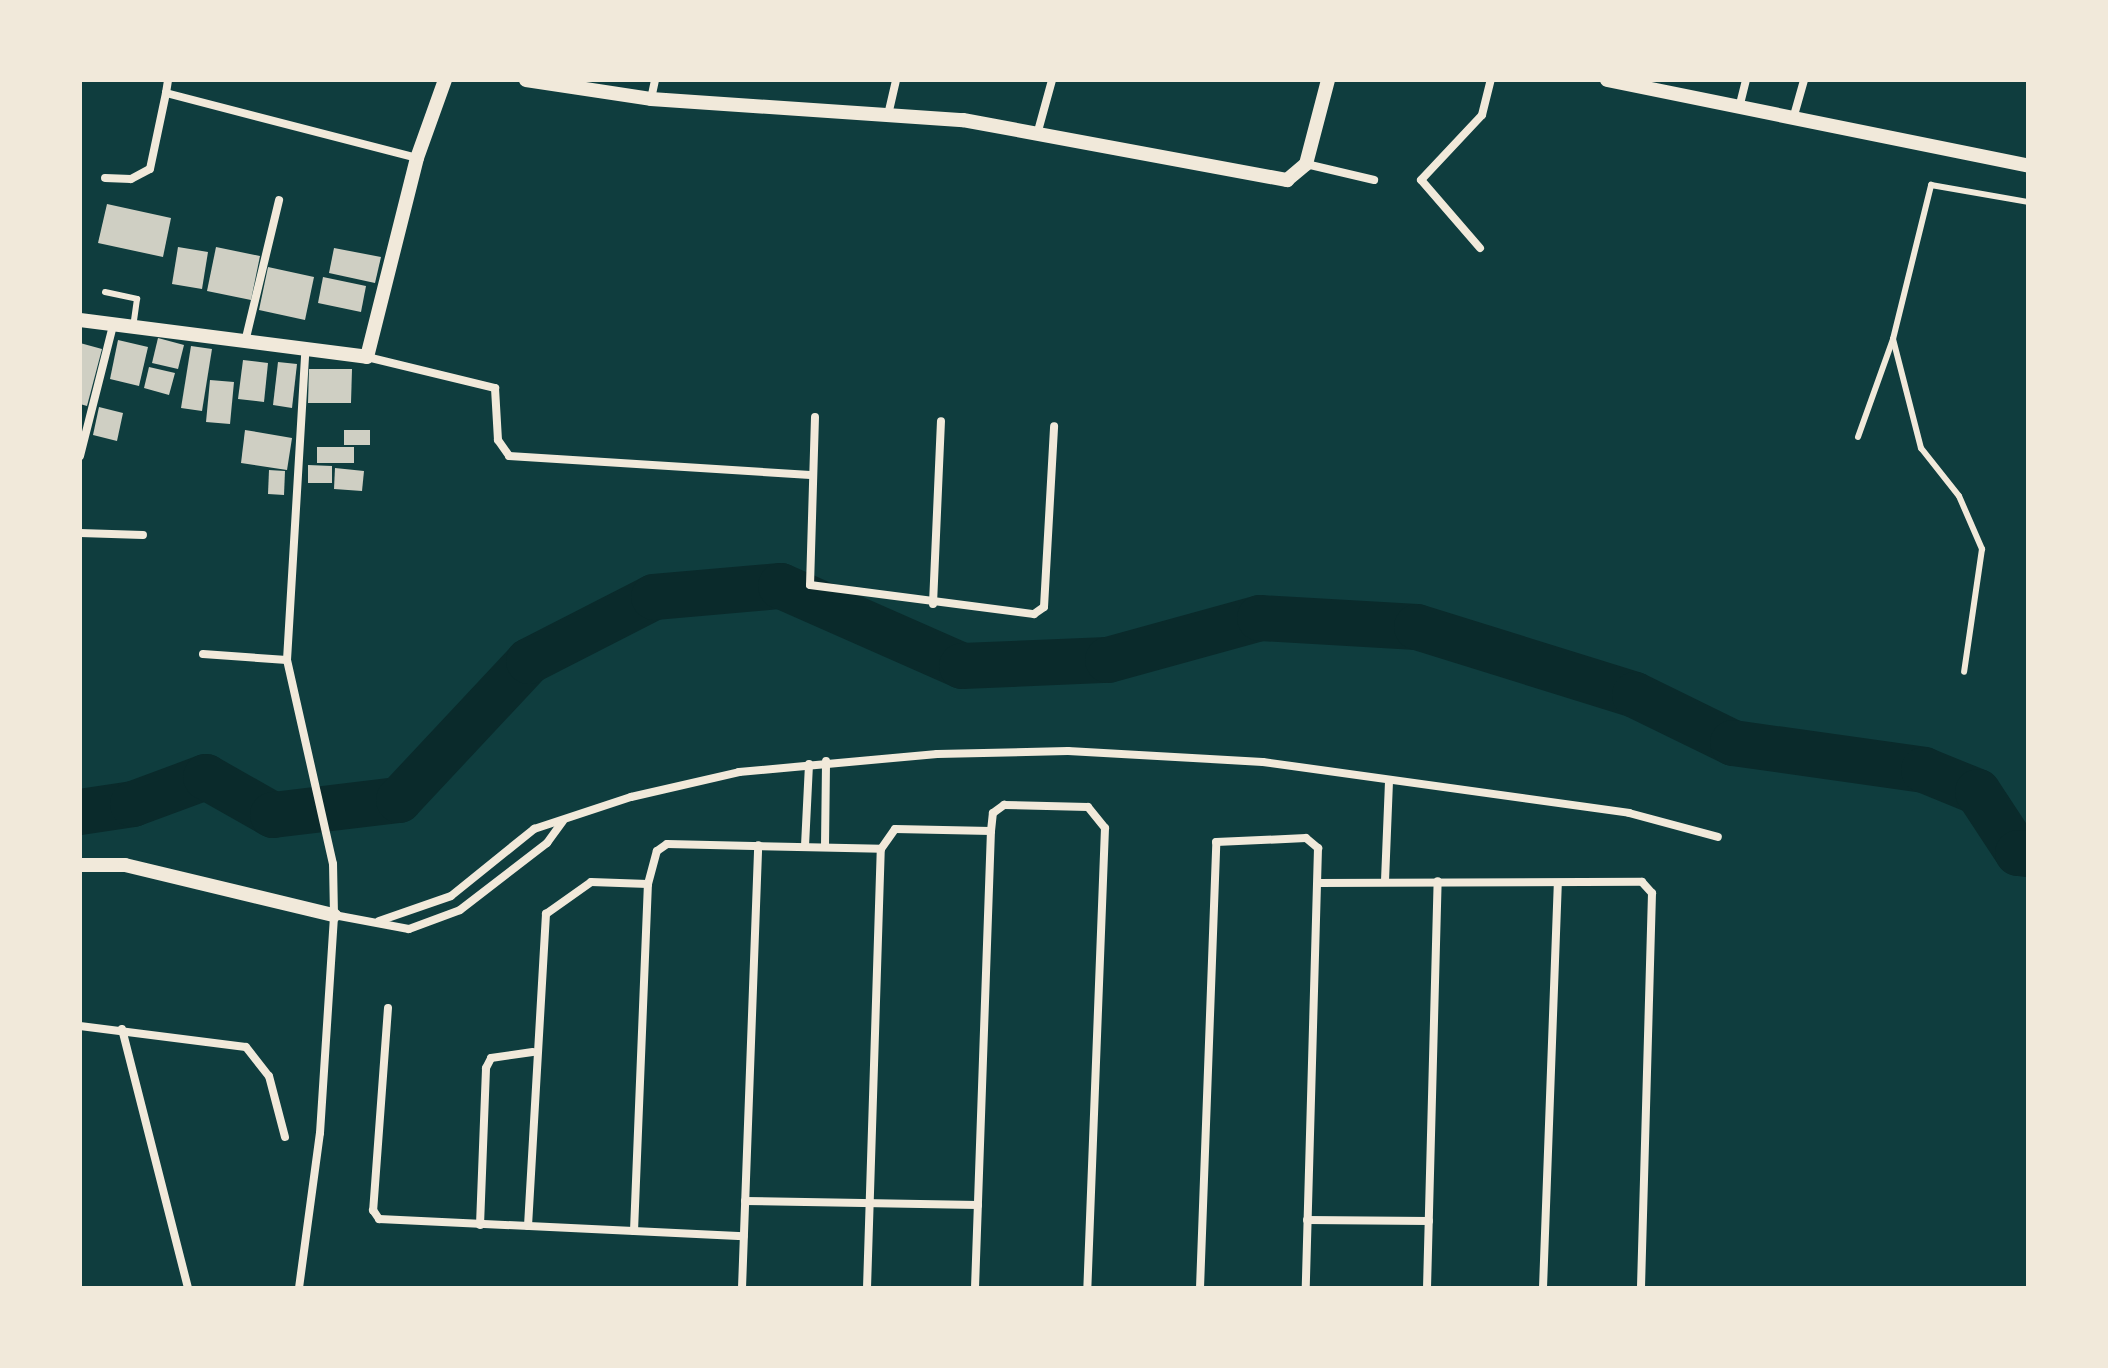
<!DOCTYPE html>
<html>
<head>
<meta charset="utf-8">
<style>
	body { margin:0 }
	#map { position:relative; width:2108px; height:1368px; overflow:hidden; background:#0f3d3e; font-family:Figtree,sans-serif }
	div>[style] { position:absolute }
	.river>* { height:46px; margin:-23px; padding:0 23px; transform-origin:23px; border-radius:23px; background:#0a2a2b }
	.building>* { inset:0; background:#cfcfc3 }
	.service>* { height:6px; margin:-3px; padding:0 3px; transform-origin:3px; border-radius:3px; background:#f1e9da }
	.minor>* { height:8px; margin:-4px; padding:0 4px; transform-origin:4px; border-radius:4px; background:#f1e9da }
	.tertiary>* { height:14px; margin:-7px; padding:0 7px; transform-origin:7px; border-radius:7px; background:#f1e9da }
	span { translate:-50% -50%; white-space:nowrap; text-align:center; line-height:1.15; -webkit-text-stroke:6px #f1e9da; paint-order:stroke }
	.frame { position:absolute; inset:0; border:82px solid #f1e9da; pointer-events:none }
</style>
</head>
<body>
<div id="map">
	<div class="river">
		<div style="left:80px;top:812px;width:54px;rotate:-8.6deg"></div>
		<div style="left:133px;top:804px;width:78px;rotate:-20.3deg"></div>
		<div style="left:206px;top:777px;width:77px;rotate:29.6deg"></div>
		<div style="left:273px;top:815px;width:127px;rotate:-6.8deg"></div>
		<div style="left:399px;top:800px;width:190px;rotate:-46.9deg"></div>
		<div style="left:529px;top:661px;width:140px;rotate:-27.1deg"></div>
		<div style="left:654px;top:597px;width:127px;rotate:-5deg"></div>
		<div style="left:781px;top:586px;width:198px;rotate:23.8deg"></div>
		<div style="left:962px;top:666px;width:146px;rotate:-2.4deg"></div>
		<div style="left:1108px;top:660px;width:158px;rotate:-15.4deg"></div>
		<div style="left:1260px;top:618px;width:157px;rotate:3.3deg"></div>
		<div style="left:1417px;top:627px;width:228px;rotate:17.3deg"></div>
		<div style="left:1635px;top:695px;width:109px;rotate:26.1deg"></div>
		<div style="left:1733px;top:743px;width:193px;rotate:8deg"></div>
		<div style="left:1924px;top:770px;width:58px;rotate:22.2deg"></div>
		<div style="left:1978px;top:792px;width:73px;rotate:56.7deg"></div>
		<div style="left:2018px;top:853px;width:10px;rotate:6deg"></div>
	</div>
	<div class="building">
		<div style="clip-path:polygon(107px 204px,171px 218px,163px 257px,98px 243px)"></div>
		<div style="clip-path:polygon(178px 247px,208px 252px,202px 289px,172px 284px)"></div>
		<div style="clip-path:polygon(216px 247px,260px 256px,251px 300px,207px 291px)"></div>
		<div style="clip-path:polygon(334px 248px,381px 257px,375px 283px,329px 273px)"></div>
		<div style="clip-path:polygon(268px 267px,314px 277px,305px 320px,259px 310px)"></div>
		<div style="clip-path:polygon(323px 277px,366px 286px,361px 312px,318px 303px)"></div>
		<div style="clip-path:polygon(158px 338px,184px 345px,178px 369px,152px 363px)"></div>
		<div style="clip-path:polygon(118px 340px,148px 347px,139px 386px,110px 379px)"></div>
		<div style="clip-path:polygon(80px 343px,102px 349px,87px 406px,80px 404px)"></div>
		<div style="clip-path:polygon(191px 346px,212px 349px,202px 411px,181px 408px)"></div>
		<div style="clip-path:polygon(243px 360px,268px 363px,264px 402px,238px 399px)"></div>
		<div style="clip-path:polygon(278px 362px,297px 364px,292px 408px,273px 405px)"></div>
		<div style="clip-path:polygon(149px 367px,175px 373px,169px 395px,144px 388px)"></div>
		<div style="clip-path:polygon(309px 369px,352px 369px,351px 403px,308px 403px)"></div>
		<div style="clip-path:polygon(210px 380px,234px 382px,230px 424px,206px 422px)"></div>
		<div style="clip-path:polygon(99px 407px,123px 413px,117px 441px,93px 435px)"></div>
		<div style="clip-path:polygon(245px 430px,292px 438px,287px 470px,241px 463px)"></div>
		<div style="clip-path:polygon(344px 430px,370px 430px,370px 445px,344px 445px)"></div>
		<div style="clip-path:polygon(317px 447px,354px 447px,354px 463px,317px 463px)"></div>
		<div style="clip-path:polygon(308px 465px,332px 466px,332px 483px,308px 483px)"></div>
		<div style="clip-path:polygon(335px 468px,364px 471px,362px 491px,334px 489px)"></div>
		<div style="clip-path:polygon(269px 470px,285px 471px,284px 495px,268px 494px)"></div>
	</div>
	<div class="service">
		<div style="left:105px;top:292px;width:33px;rotate:12deg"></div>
		<div style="left:137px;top:299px;width:28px;rotate:98deg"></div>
		<div style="left:1893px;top:339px;width:113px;rotate:75.6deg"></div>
		<div style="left:1921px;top:448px;width:61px;rotate:51.6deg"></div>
		<div style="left:1959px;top:496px;width:58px;rotate:66.5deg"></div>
		<div style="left:1982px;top:549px;width:124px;rotate:98.3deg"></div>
		<div style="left:1858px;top:437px;width:104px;rotate:-70.3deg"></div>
		<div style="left:1893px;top:339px;width:159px;rotate:-76.1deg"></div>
		<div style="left:1931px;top:185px;width:98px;rotate:9.9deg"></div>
	</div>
	<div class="minor">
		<div style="left:166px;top:93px;width:13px;rotate:-81deg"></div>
		<div style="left:651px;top:99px;width:19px;rotate:-78deg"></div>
		<div style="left:1739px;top:108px;width:29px;rotate:-76deg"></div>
		<div style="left:888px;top:115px;width:36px;rotate:-77deg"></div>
		<div style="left:1793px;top:119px;width:41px;rotate:-74.2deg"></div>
		<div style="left:1038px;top:131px;width:53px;rotate:-74.6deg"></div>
		<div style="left:1306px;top:164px;width:70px;rotate:13.2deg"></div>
		<div style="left:105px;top:178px;width:26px;rotate:2deg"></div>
		<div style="left:131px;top:179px;width:21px;rotate:-28deg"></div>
		<div style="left:150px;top:169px;width:78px;rotate:-78.1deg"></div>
		<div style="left:166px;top:93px;width:259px;rotate:14.5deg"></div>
		<div style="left:1480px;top:248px;width:90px;rotate:-130.9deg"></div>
		<div style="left:1421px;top:180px;width:89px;rotate:-46.8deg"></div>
		<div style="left:1482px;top:115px;width:36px;rotate:-76deg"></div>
		<div style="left:245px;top:342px;width:146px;rotate:-76.5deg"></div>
		<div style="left:367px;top:357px;width:132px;rotate:13.6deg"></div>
		<div style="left:495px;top:388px;width:52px;rotate:86.7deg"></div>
		<div style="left:498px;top:440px;width:19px;rotate:55deg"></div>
		<div style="left:509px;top:456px;width:302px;rotate:3.6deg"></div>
		<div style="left:815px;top:417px;width:168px;rotate:91.7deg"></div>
		<div style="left:810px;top:585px;width:226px;rotate:7.4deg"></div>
		<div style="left:1034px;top:614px;width:12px;rotate:-35deg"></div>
		<div style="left:1044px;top:607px;width:181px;rotate:-86.8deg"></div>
		<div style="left:80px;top:456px;width:134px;rotate:-75.8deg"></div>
		<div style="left:80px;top:533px;width:63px;rotate:1.8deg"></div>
		<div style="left:933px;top:604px;width:183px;rotate:-87.5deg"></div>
		<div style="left:203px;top:654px;width:84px;rotate:4.1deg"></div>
		<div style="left:805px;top:846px;width:82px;rotate:-87.2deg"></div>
		<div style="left:825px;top:846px;width:85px;rotate:-89.3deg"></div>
		<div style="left:1385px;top:881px;width:101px;rotate:-87.7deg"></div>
		<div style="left:1318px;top:883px;width:324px;rotate:-0.2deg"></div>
		<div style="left:1642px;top:882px;width:15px;rotate:48deg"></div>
		<div style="left:1652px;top:893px;width:395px;rotate:91.6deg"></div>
		<div style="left:334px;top:915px;width:76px;rotate:10.6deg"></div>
		<div style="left:409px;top:929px;width:54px;rotate:-20.4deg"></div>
		<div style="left:460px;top:910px;width:110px;rotate:-37.6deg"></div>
		<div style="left:547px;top:843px;width:27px;rotate:-54deg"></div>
		<div style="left:379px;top:921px;width:76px;rotate:-19.1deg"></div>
		<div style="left:451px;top:896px;width:107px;rotate:-38.9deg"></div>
		<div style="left:534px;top:829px;width:102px;rotate:-18.3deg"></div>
		<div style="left:631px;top:797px;width:111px;rotate:-13deg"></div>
		<div style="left:739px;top:772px;width:199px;rotate:-5.2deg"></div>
		<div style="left:937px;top:754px;width:131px;rotate:-1.3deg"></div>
		<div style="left:1068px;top:751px;width:195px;rotate:3.2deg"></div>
		<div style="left:1263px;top:762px;width:370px;rotate:7.9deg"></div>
		<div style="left:1629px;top:813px;width:92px;rotate:15.1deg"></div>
		<div style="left:388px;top:1008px;width:203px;rotate:94.2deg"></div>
		<div style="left:373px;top:1210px;width:11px;rotate:56deg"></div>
		<div style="left:379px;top:1219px;width:365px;rotate:2.7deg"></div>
		<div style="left:80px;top:1026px;width:167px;rotate:7.2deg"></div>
		<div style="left:246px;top:1047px;width:37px;rotate:52deg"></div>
		<div style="left:269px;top:1076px;width:63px;rotate:75.3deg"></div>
		<div style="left:122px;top:1029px;width:267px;rotate:75.7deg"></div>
		<div style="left:745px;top:1201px;width:233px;rotate:1deg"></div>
		<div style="left:1307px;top:1220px;width:122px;rotate:0.5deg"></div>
		<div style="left:480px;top:1225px;width:157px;rotate:-87.8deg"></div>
		<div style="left:486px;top:1068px;width:11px;rotate:-63deg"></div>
		<div style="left:491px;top:1058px;width:42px;rotate:-8.1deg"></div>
		<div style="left:528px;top:1226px;width:313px;rotate:-86.7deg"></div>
		<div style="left:546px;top:914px;width:55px;rotate:-35.4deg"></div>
		<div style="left:591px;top:882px;width:57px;rotate:2deg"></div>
		<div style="left:634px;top:1231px;width:347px;rotate:-87.7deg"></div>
		<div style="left:648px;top:884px;width:34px;rotate:-75deg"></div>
		<div style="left:657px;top:851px;width:12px;rotate:-35deg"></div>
		<div style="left:667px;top:844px;width:214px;rotate:1.3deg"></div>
		<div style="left:299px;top:1288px;width:156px;rotate:-82.3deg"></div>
		<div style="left:320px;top:1133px;width:218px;rotate:-86.3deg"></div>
		<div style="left:334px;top:915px;width:51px;rotate:-91.1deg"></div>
		<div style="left:333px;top:864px;width:209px;rotate:-102.7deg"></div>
		<div style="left:287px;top:660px;width:307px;rotate:-86.6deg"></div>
		<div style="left:742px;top:1288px;width:443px;rotate:-87.9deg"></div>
		<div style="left:867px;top:1288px;width:439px;rotate:-88.2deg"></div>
		<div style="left:881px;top:849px;width:24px;rotate:-55deg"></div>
		<div style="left:895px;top:829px;width:96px;rotate:1.2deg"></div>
		<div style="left:975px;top:1288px;width:457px;rotate:-88deg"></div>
		<div style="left:991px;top:831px;width:18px;rotate:-84deg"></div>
		<div style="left:993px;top:813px;width:14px;rotate:-36deg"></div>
		<div style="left:1004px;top:805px;width:84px;rotate:1.4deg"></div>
		<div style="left:1088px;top:807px;width:27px;rotate:51deg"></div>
		<div style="left:1105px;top:828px;width:460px;rotate:92.2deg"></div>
		<div style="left:1200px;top:1288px;width:446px;rotate:-87.9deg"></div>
		<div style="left:1216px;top:842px;width:90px;rotate:-2.5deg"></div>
		<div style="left:1306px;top:838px;width:16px;rotate:40deg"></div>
		<div style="left:1318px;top:848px;width:440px;rotate:91.6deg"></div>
		<div style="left:1427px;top:1288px;width:407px;rotate:-88.5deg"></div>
		<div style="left:1543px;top:1288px;width:403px;rotate:-87.9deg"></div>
	</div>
	<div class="tertiary">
		<div style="left:526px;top:80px;width:126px;rotate:8.6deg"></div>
		<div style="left:651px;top:99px;width:313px;rotate:3.9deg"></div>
		<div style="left:963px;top:120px;width:330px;rotate:10.5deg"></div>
		<div style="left:1287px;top:180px;width:25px;rotate:-40deg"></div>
		<div style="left:1306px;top:164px;width:87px;rotate:-75.3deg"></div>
		<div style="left:1607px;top:80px;width:430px;rotate:11.5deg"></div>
		<div style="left:80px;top:320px;width:289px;rotate:7.3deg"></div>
		<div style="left:367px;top:357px;width:205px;rotate:-75.9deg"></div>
		<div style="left:417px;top:158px;width:83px;rotate:-70.3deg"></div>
		<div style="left:80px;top:865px;width:45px"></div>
		<div style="left:125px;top:865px;width:215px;rotate:13.5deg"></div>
	</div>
	<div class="frame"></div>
</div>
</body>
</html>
